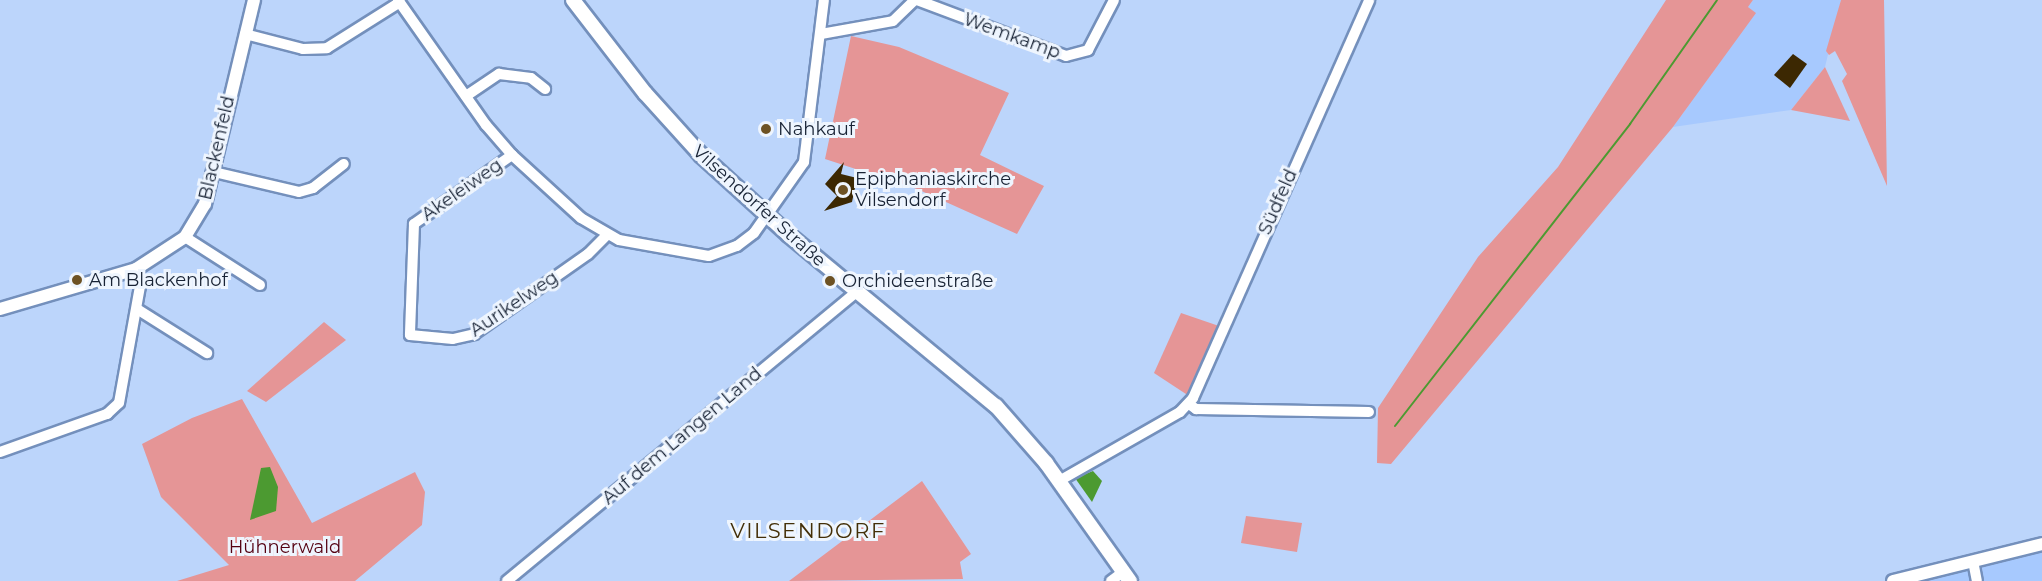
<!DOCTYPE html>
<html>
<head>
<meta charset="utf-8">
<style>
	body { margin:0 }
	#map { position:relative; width:2042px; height:581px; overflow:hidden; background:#bcd5fb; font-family:Montserrat,sans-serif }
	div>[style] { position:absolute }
	.built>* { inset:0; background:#a7c9fe }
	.green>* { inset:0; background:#e59596 }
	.water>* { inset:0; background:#4c9a31 }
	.stream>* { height:2px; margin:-1px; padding:0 1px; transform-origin:1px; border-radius:1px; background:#4c9a31 }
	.building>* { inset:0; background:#3c2802 }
	.roads { filter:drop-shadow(2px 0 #7490bc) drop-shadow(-2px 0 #7490bc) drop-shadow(0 2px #7490bc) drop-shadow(0 -2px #7490bc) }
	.minor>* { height:10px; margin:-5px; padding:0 5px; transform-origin:5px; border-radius:5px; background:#fff }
	.tertiary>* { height:12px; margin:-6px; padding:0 6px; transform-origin:6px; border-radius:6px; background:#fff }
	.secondary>* { height:14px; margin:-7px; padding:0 7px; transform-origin:7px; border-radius:7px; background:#fff }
	.dots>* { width:16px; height:16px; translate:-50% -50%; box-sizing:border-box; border:3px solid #eef5fe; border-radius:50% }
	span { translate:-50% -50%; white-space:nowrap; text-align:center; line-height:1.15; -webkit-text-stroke:6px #eef5fe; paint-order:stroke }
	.street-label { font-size:18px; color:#182335 }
	.poi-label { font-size:18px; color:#182335 }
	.left { translate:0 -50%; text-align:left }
	.park-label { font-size:18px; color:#540011 }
	.quarter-label { font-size:21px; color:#432f08; letter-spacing:1.5px }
</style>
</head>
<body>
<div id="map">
	<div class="built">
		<div style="clip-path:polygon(1753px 0,1841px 0,1825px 67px,1791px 110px,1673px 127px,1755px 13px,1748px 7px)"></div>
		<div style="clip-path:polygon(2042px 552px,2042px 581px,1925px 581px,1944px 576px)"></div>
	</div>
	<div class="green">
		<div style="clip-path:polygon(1666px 0,1753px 0,1748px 7px,1756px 13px,1673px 127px,1391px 464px,1377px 463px,1378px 408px,1478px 257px,1558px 167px)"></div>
		<div style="clip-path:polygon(1841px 0,1884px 0,1887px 186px,1842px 81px,1847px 74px,1835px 51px,1829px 55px,1826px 51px)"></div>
		<div style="clip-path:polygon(851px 36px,899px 47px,1009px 93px,980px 155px,1044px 186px,1017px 234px,917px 189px,825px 159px)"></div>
		<div style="clip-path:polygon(1825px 67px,1850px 121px,1791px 110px)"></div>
		<div style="clip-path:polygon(1181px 313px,1219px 326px,1189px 396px,1154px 373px)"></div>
		<div style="clip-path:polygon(324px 322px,346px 340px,266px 402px,247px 391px)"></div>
		<div style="clip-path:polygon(242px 399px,312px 523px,415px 472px,425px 492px,422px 525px,355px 581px,177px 581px,229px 565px,161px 497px,142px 444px,192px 418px)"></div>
		<div style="clip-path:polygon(922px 481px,971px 554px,960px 562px,963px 579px,789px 581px)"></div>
		<div style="clip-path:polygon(1246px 516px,1302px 523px,1297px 552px,1241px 543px)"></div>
	</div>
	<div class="water">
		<div style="clip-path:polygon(270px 467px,278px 487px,276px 511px,250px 520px,261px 468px)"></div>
		<div style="clip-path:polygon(1093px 471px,1102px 481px,1092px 502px,1075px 478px)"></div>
	</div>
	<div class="stream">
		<div style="left:1395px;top:426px;width:383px;rotate:-52.1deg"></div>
		<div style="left:1630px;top:124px;width:151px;rotate:-54.9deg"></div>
	</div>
	<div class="building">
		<div style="clip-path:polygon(1793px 54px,1807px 64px,1790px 88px,1774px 75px)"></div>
		<div style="clip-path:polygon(844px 162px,841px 174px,857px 178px,852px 202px,824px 211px,837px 196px,825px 184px)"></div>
	</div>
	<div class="roads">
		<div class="minor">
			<div style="left:398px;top:0;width:153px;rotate:54.9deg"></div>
			<div style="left:486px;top:125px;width:40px;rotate:49deg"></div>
			<div style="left:512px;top:155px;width:93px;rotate:42.4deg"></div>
			<div style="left:581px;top:218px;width:44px;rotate:30.1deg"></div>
			<div style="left:619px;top:240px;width:91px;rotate:10.1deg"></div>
			<div style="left:709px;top:256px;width:30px;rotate:-20deg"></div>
			<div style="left:737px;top:246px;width:21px;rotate:-37deg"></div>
			<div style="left:754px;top:233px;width:87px;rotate:-54.8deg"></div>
			<div style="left:804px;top:162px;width:163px;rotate:-83deg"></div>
			<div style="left:917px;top:0;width:159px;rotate:20.6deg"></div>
			<div style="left:1066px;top:56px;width:23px;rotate:-15deg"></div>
			<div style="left:1088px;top:50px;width:56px;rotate:-62.5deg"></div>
			<div style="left:245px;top:34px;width:60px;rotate:14.5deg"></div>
			<div style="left:303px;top:49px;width:24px;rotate:-2deg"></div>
			<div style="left:327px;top:48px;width:86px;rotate:-32.2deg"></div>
			<div style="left:821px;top:34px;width:73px;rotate:-10.2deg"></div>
			<div style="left:893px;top:21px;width:30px;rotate:-44deg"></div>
			<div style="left:466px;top:96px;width:40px;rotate:-34deg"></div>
			<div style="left:499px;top:74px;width:32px;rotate:7deg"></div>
			<div style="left:531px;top:78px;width:18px;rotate:38deg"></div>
			<div style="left:512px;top:155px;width:120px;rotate:144.9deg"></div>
			<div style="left:414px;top:224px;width:111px;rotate:92.1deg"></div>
			<div style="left:410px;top:335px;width:43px;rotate:5.3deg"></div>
			<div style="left:453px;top:339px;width:22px;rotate:-13deg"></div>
			<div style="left:474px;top:334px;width:139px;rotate:-35.1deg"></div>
			<div style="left:588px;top:254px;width:25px;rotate:-45deg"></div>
			<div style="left:214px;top:172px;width:87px;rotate:13.2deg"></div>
			<div style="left:299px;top:192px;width:15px;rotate:-16deg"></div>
			<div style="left:313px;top:188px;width:39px;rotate:-38deg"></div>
			<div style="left:185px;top:237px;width:89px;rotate:32.6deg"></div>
			<div style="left:137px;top:309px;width:83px;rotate:32.2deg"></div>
			<div style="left:1189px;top:404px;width:9px;rotate:36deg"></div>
			<div style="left:1196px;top:409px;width:173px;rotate:1deg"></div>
			<div style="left:0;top:452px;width:114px;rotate:-19.6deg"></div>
			<div style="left:107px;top:414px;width:16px;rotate:-43deg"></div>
			<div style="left:119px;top:403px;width:119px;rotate:-79.8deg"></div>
			<div style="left:140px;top:286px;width:17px;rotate:-103deg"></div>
			<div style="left:1059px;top:481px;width:139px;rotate:-29.7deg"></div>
			<div style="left:1180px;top:412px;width:19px;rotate:-47deg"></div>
			<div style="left:1193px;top:398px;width:435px;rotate:-66.1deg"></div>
			<div style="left:1973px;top:561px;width:20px;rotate:79deg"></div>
			<div style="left:507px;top:581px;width:455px;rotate:-39.6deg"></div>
			<div style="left:1111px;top:581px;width:15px;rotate:-37deg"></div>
		</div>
		<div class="tertiary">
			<div style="left:0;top:309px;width:142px;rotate:-16.4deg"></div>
			<div style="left:136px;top:269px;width:59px;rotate:-33.1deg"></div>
			<div style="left:185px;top:237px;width:39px;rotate:-59deg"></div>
			<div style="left:205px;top:204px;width:210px;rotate:-76.5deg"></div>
			<div style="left:1893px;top:581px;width:154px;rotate:-13.9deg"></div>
		</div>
		<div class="secondary">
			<div style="left:573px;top:0;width:118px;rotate:52.3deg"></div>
			<div style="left:645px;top:93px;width:84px;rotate:47.9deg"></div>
			<div style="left:701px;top:155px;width:119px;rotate:42.3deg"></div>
			<div style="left:789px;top:235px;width:268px;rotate:39.6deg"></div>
			<div style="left:996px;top:406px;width:76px;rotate:48.7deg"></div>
			<div style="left:1046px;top:463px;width:145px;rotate:54.6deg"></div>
		</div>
	</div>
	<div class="dots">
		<div style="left:766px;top:129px;background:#6d5224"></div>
		<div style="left:843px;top:190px;background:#6d5224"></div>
		<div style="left:77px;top:280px;background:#6d5224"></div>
		<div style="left:830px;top:281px;background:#6d5224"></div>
	</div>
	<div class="street-label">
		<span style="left:1012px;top:36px;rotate:20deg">Wemkamp</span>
		<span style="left:217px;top:148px;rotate:-77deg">Blackenfeld</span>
		<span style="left:462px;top:190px;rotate:-35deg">Akeleiweg</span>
		<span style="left:1278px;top:202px;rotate:-66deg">Südfeld</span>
		<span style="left:759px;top:206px;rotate:42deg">Vilsendorfer Straße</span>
		<span style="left:514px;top:304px;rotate:-34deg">Aurikelweg</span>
		<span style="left:682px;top:436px;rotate:-40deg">Auf dem Langen Land</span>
	</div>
	<div class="poi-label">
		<span class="left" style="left:778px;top:129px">Nahkauf</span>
		<span class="left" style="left:855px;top:190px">Epiphaniaskirche<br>Vilsendorf</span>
		<span class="left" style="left:89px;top:280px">Am Blackenhof</span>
		<span class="left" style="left:842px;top:281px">Orchideenstraße</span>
	</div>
	<div class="park-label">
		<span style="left:285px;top:547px">Hühnerwald</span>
	</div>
	<div class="quarter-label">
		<span style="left:808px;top:531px">VILSENDORF</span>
	</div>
</div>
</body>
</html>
